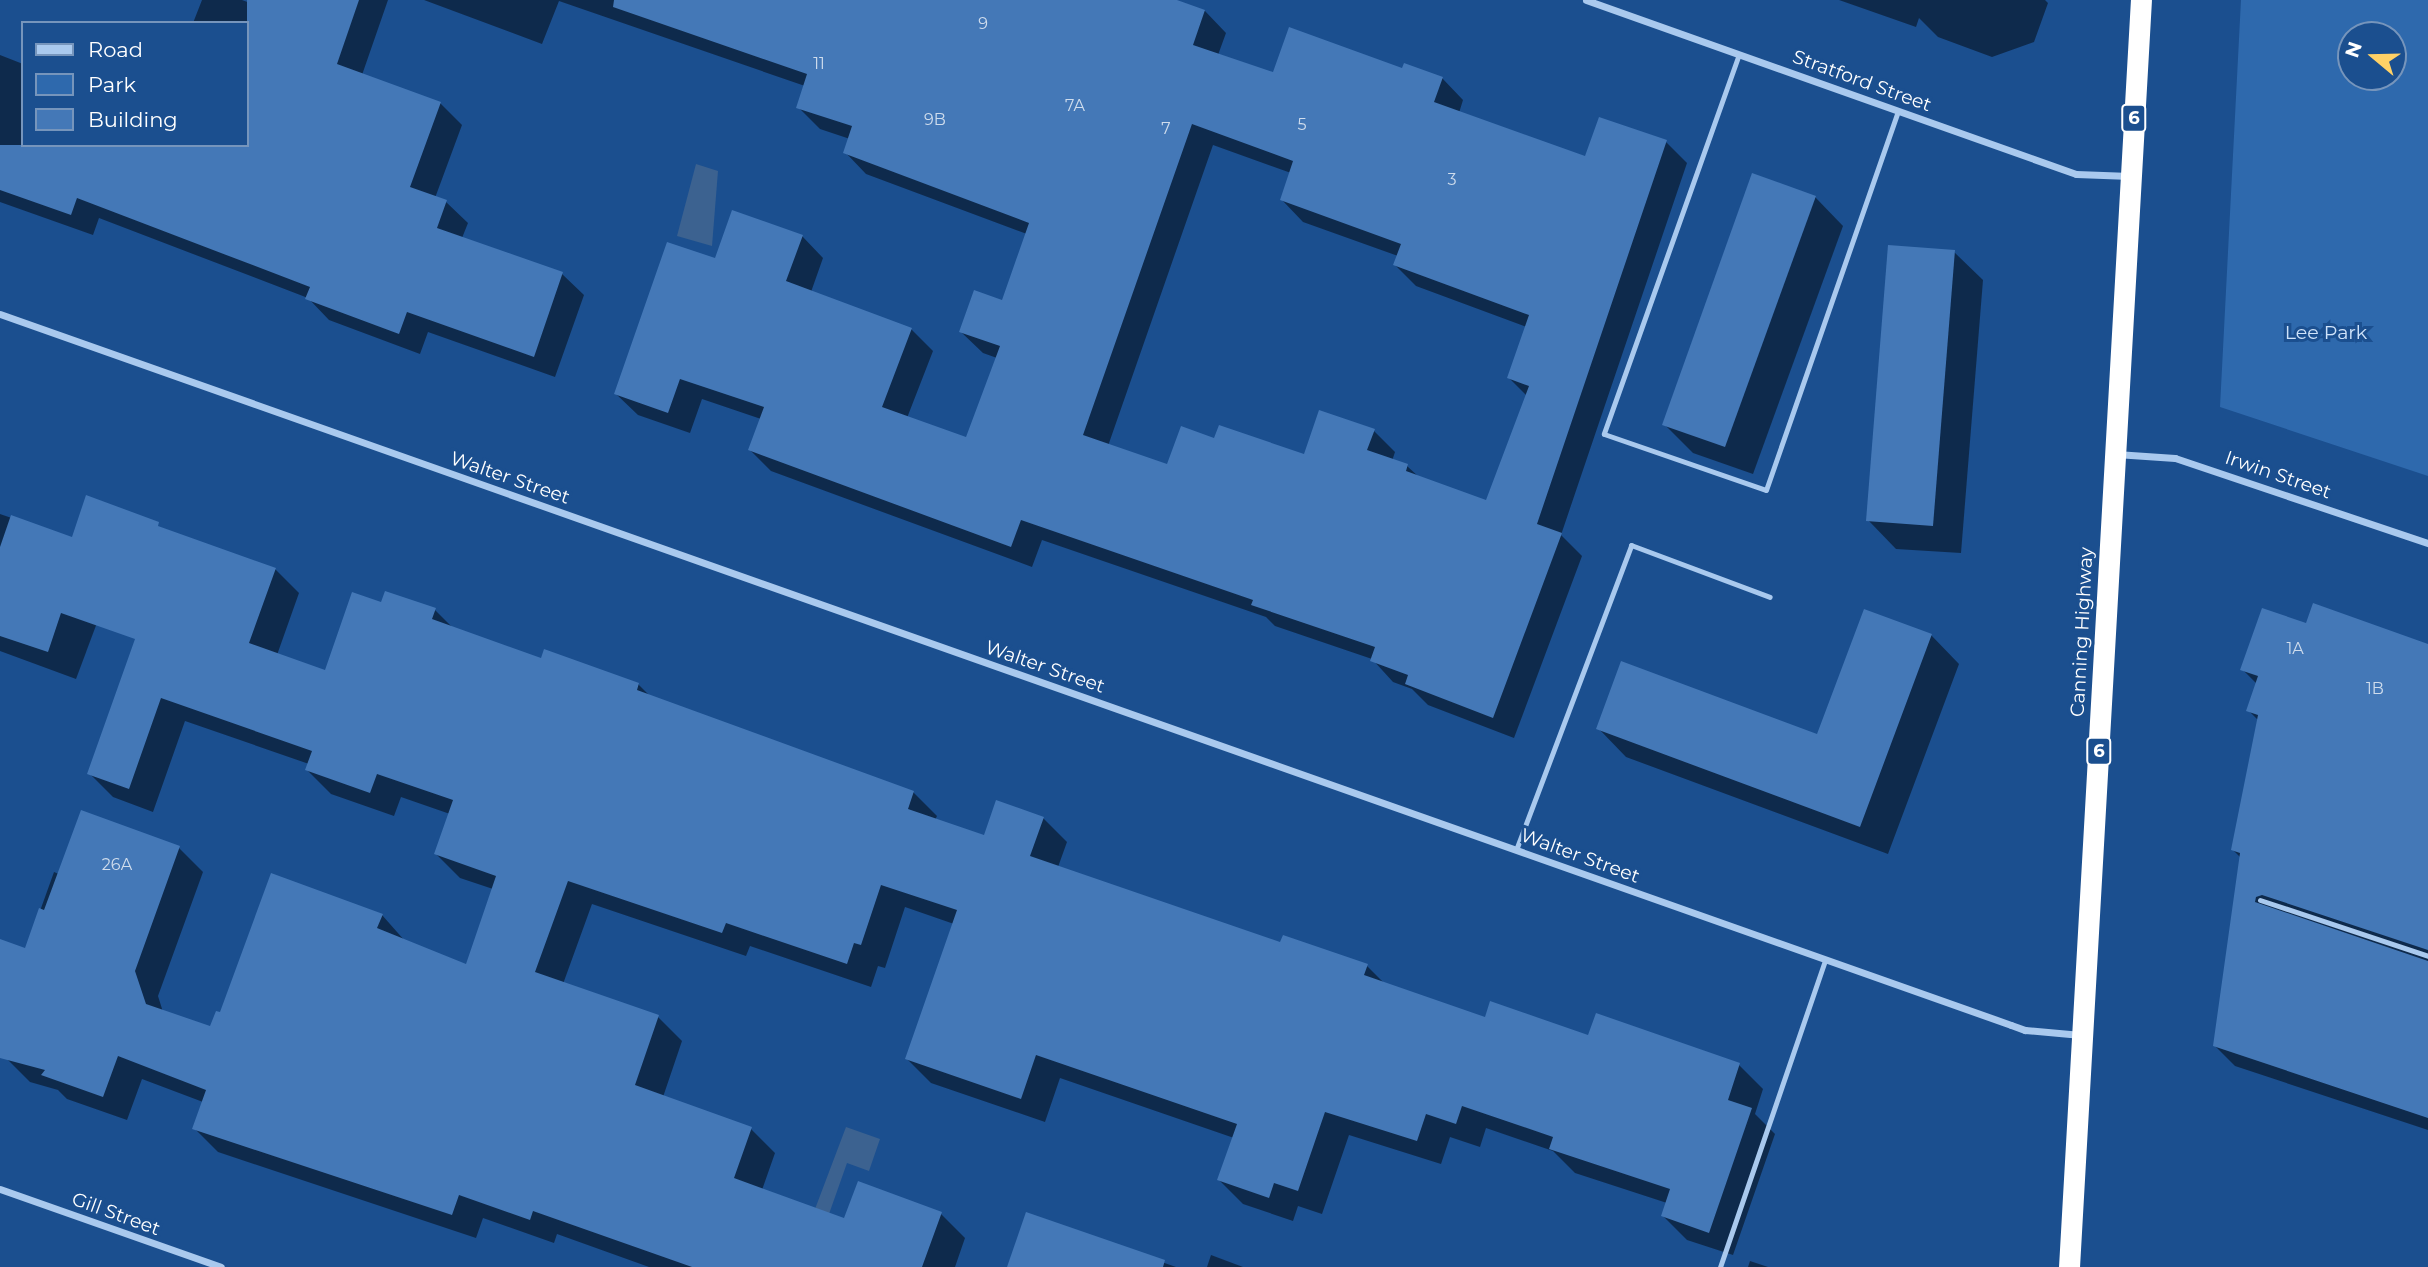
<!DOCTYPE html>
<html>
<head>
<meta charset="utf-8">
<style>
	body { margin:0 }
	#map { position:relative; width:2428px; height:1267px; overflow:hidden; background:#1b4f8f; font-family:Montserrat,sans-serif }
	div>[style] { position:absolute }
	.green>* { inset:0; background:#2e69ad }
	.water>* { inset:0; background:#3c6290 }
	.shadow>* { inset:0; background:#0007 }
	.building>* { inset:0; background:#4478b7 }
	.lane>* { height:5px; margin:-2.5px; padding:0 2.5px; transform-origin:2.5px; border-radius:2.5px; background:#a9c9ee }
	.street>* { height:7px; margin:-3.5px; padding:0 3.5px; transform-origin:3.5px; border-radius:3.5px; background:#a9c9ee }
	.highway>* { height:21px; margin:-10.5px; padding:0 10.5px; transform-origin:10.5px; border-radius:10.5px; background:#fff }
	span { translate:-50% -50%; white-space:nowrap; text-align:center; line-height:1.15; -webkit-text-stroke:6px #1b4f8f; paint-order:stroke }
	.number-label { font-size:16px; color:#d0dded }
	.number-label span { -webkit-text-stroke-width:0 }
	.shield-label span { padding:2px 5px; background:#1b4f8f; border:2px solid; border-radius:5px; -webkit-text-stroke-width:0 }
	.shield-label { font-size:18px; color:#fff; font-weight:700 }
	.street-label { font-size:19px; color:#fff }
	.park-label { font-size:19px; color:#cfe3fa }
	.legend { position:absolute; left:21px; top:21px; width:228px; height:126px; box-sizing:border-box; background:#1b4f8f; border:2px solid #7695bc; margin:0; padding:9px 12px; list-style:none; font-size:21px; color:#fff }
	.legend li { display:flex; align-items:center; gap:14px; height:35px }
	.legend b { width:35px; border:2px solid #7695bc }
	.north { position:absolute; left:2337px; top:21px; width:70px; height:70px; box-sizing:border-box; background:#1b4f8f; border:2px solid #7695bc; border-radius:50%; rotate:289deg; font-size:19px; font-weight:700; line-height:28px; text-align:center; color:#fff }
	.north::after { content:''; display:block; margin:auto; width:24px; height:32px; background:#ffd166; clip-path:polygon(50% 0,100% 100%,50% 72%,0 100%) }
</style>
</head>
<body>
<div id="map">
	<div class="green">
		<div style="clip-path:polygon(evenodd,2241px 0,2428px 0,2428px 476px,2220px 407px,2241px 0,2351px 35px,2393px 35px,2393px 77px,2351px 77px,2351px 35px)"></div>
	</div>
	<div class="water">
		<div style="clip-path:polygon(696px 164px,718px 171px,712px 246px,677px 236px)"></div>
		<div style="clip-path:polygon(846px 1127px,880px 1139px,869px 1171px,847px 1163px,829px 1214px,815px 1209px)"></div>
	</div>
	<div class="shadow">
		<div style="clip-path:polygon(202px 0,242px 0,303px 23px,311px 0,388px 0,362px 75px,440px 103px,462px 125px,435px 198px,446px 202px,468px 223px,462px 238px,562px 274px,584px 295px,555px 377px,428px 332px,420px 354px,329px 320px,308px 298px,99px 218px,93px 235px,0 202px,0 55px,23px 64px,23px 145px,247px 145px,247px 23px,193px 23px)"></div>
		<div style="clip-path:polygon(evenodd,424px 0,1175px 0,1205px 11px,1226px 33px,1218px 55px,1274px 74px,1403px 70px,1442px 78px,1463px 100px,1459px 113px,1586px 159px,1666px 142px,1687px 163px,1561px 535px,1582px 556px,1514px 738px,1428px 705px,1412px 689px,1393px 682px,1372px 659px,1275px 626px,1266px 617px,1042px 540px,1032px 567px,771px 471px,750px 450px,761px 419px,702px 399px,690px 433px,638px 415px,616px 394px,716px 261px,802px 236px,823px 258px,811px 292px,911px 329px,933px 351px,907px 418px,967px 440px,997px 358px,983px 353px,961px 332px,1004px 302px,1027px 234px,866px 174px,845px 152px,850px 139px,820px 129px,798px 107px,805px 86px,559px 1px,542px 44px,424px 0,1213px 145px,1291px 173px,1282px 200px,1303px 222px,1398px 256px,1395px 265px,1416px 286px,1527px 327px,1509px 378px,1527px 396px,1487px 503px,1420px 478px,1407px 466px,1392px 461px,1395px 452px,1374px 431px,1305px 456px,1215px 440px,1168px 467px,1108px 446px,1213px 145px)"></div>
		<div style="clip-path:polygon(1839px 0,2045px 0,2048px 3px,2034px 42px,1992px 57px,1938px 37px,1919px 18px,1916px 27px)"></div>
		<div style="clip-path:polygon(1815px 197px,1843px 226px,1753px 474px,1693px 453px,1664px 424px)"></div>
		<div style="clip-path:polygon(1954px 252px,1983px 280px,1961px 553px,1896px 549px,1868px 520px)"></div>
		<div style="clip-path:polygon(0 514px,87px 544px,116px 572px,76px 679px,0 651px)"></div>
		<div style="clip-path:polygon(275px 569px,299px 593px,277px 655px,326px 672px,382px 605px,435px 610px,454px 629px,542px 661px,638px 684px,651px 697px,913px 792px,937px 816px,935px 820px,985px 837px,1043px 818px,1067px 842px,1058px 867px,1281px 944px,1367px 966px,1386px 985px,1486px 1019px,1739px 1065px,1763px 1089px,1755px 1114px,1775px 1134px,1733px 1255px,1687px 1240px,1663px 1216px,1667px 1203px,1575px 1173px,1553px 1151px,1486px 1128px,1480px 1147px,1450px 1137px,1441px 1164px,1349px 1135px,1322px 1214px,1298px 1206px,1293px 1221px,1243px 1204px,1219px 1180px,1234px 1138px,1060px 1078px,1045px 1122px,931px 1083px,907px 1059px,954px 924px,905px 907px,885px 968px,878px 966px,871px 987px,750px 946px,746px 956px,592px 904px,563px 984px,658px 1017px,682px 1041px,663px 1097px,751px 1129px,775px 1153px,762px 1190px,845px 1221px,941px 1214px,965px 1238px,955px 1267px,649px 1267px,557px 1234px,554px 1243px,483px 1218px,476px 1238px,218px 1152px,194px 1128px,203px 1102px,142px 1079px,127px 1120px,67px 1099px,58px 1090px,30px 1082px,6px 1058px,0 1012px,0 941px,26px 950px,54px 872px,59px 874px,179px 848px,203px 872px,158px 996px,163px 1012px,211px 1028px,221px 1015px,382px 915px,405px 941px,467px 966px,493px 889px,460px 878px,436px 854px,450px 814px,401px 797px,394px 816px,331px 794px,307px 770px,309px 764px,185px 721px,153px 812px,113px 797px,89px 773px)"></div>
		<div style="clip-path:polygon(2307px 625px,2428px 646px,2428px 1130px,2235px 1066px,2215px 1046px,2241px 858px,2233px 850px,2258px 720px,2248px 710px,2257px 684px,2242px 669px)"></div>
		<div style="clip-path:polygon(1931px 635px,1959px 664px,1888px 854px,1626px 757px,1598px 728px,1818px 736px)"></div>
		<div style="clip-path:polygon(1027px 1215px,1176px 1267px,1009px 1267px)"></div>
		<div style="clip-path:polygon(1211px 1255px,1243px 1267px,1207px 1267px)"></div>
		<div style="clip-path:polygon(1750px 1261px,1768px 1267px,1748px 1267px)"></div>
	</div>
	<div class="building">
		<div style="clip-path:polygon(247px 0,359px 0,337px 64px,441px 102px,410px 187px,447px 200px,437px 228px,563px 272px,534px 357px,407px 312px,399px 334px,305px 299px,310px 287px,77px 198px,71px 215px,0 190px,0 145px,247px 145px)"></div>
		<div style="clip-path:polygon(evenodd,614px 0,1177px 0,1205px 10px,1193px 45px,1273px 72px,1289px 27px,1402px 68px,1404px 63px,1443px 77px,1434px 102px,1585px 156px,1599px 117px,1667px 140px,1537px 524px,1562px 533px,1493px 718px,1405px 684px,1408px 675px,1370px 661px,1375px 647px,1251px 605px,1253px 600px,1021px 520px,1011px 547px,748px 450px,764px 407px,680px 379px,668px 413px,614px 394px,667px 242px,715px 258px,732px 210px,803px 235px,786px 281px,912px 328px,882px 407px,966px 437px,1000px 346px,959px 332px,974px 290px,1002px 300px,1029px 223px,843px 153px,852px 126px,796px 108px,807px 74px,613px 7px,614px 0,1192px 124px,1293px 161px,1280px 200px,1401px 244px,1393px 265px,1529px 315px,1507px 378px,1529px 386px,1486px 500px,1406px 471px,1408px 464px,1367px 450px,1375px 429px,1319px 410px,1304px 454px,1219px 425px,1214px 438px,1181px 426px,1167px 464px,1083px 435px,1192px 124px)"></div>
		<div style="clip-path:polygon(1752px 173px,1816px 196px,1725px 447px,1662px 425px)"></div>
		<div style="clip-path:polygon(1888px 245px,1955px 250px,1933px 526px,1866px 521px)"></div>
		<div style="clip-path:polygon(86px 495px,159px 522px,158px 526px,276px 568px,249px 643px,325px 670px,352px 592px,381px 602px,385px 591px,436px 608px,432px 619px,541px 658px,544px 649px,639px 683px,637px 690px,914px 791px,908px 809px,984px 835px,996px 800px,1044px 817px,1030px 856px,1280px 942px,1283px 935px,1368px 964px,1364px 975px,1485px 1017px,1490px 1001px,1588px 1035px,1596px 1013px,1740px 1063px,1728px 1100px,1752px 1108px,1709px 1233px,1661px 1216px,1670px 1189px,1549px 1149px,1553px 1137px,1462px 1106px,1456px 1124px,1426px 1114px,1417px 1141px,1325px 1112px,1298px 1191px,1274px 1183px,1269px 1198px,1217px 1180px,1237px 1124px,1036px 1055px,1021px 1099px,905px 1059px,957px 910px,881px 885px,861px 945px,854px 943px,847px 964px,726px 923px,722px 933px,568px 881px,535px 972px,659px 1015px,635px 1085px,752px 1127px,734px 1178px,844px 1218px,858px 1181px,942px 1212px,922px 1267px,692px 1267px,533px 1211px,530px 1220px,459px 1195px,452px 1215px,192px 1129px,206px 1090px,118px 1056px,103px 1097px,41px 1075px,45px 1070px,0 1058px,0 939px,25px 948px,39px 908px,44px 910px,81px 810px,180px 846px,135px 971px,146px 1004px,210px 1026px,216px 1011px,220px 1012px,271px 873px,383px 914px,377px 928px,466px 964px,496px 876px,434px 854px,453px 800px,377px 774px,370px 793px,305px 770px,312px 751px,161px 698px,129px 789px,87px 774px,135px 639px,61px 613px,48px 652px,0 636px,0 547px,11px 515px,72px 537px)"></div>
		<div style="clip-path:polygon(2313px 603px,2428px 644px,2428px 950px,2262px 895px,2256px 897px,2255px 902px,2428px 961px,2428px 1118px,2213px 1046px,2240px 853px,2231px 850px,2258px 715px,2246px 711px,2258px 676px,2240px 670px,2262px 608px,2306px 623px)"></div>
		<div style="clip-path:polygon(1864px 609px,1932px 634px,1860px 827px,1596px 729px,1621px 661px,1817px 734px)"></div>
		<div style="clip-path:polygon(1026px 1212px,1165px 1260px,1163px 1267px,1007px 1267px)"></div>
	</div>
	<div class="lane">
		<div style="left:1739px;top:54px;width:403px;rotate:109.6deg"></div>
		<div style="left:1604px;top:434px;width:171px;rotate:19.1deg"></div>
		<div style="left:1766px;top:490px;width:401px;rotate:-70.8deg"></div>
		<div style="left:1516px;top:850px;width:326px;rotate:-69.3deg"></div>
		<div style="left:1631px;top:545px;width:148px;rotate:20.5deg"></div>
		<div style="left:2260px;top:900px;width:177px;rotate:18.4deg"></div>
		<div style="left:1720px;top:1267px;width:324px;rotate:-71.1deg"></div>
	</div>
	<div class="street">
		<div style="left:1586px;top:0;width:520px;rotate:19.55deg"></div>
		<div style="left:2076px;top:174px;width:54px;rotate:2.1deg"></div>
		<div style="left:0;top:314px;width:2133px;rotate:19.47deg"></div>
		<div style="left:2011px;top:1025px;width:15px;rotate:20deg"></div>
		<div style="left:2025px;top:1030px;width:56px;rotate:5.1deg"></div>
		<div style="left:2116px;top:454px;width:59px;rotate:3.9deg"></div>
		<div style="left:2175px;top:458px;width:267px;rotate:18.6deg"></div>
		<div style="left:0;top:1189px;width:234px;rotate:19.4deg"></div>
	</div>
	<div class="highway">
		<div style="left:2069px;top:1267px;width:1269px;rotate:-86.75deg"></div>
	</div>
	<div class="number-label">
		<span style="left:983px;top:24px">9</span>
		<span style="left:819px;top:64px">11</span>
		<span style="left:1075px;top:106px">7A</span>
		<span style="left:935px;top:120px">9B</span>
		<span style="left:1302px;top:125px">5</span>
		<span style="left:1166px;top:129px">7</span>
		<span style="left:1452px;top:180px">3</span>
		<span style="left:2295px;top:649px">1A</span>
		<span style="left:2375px;top:689px">1B</span>
		<span style="left:117px;top:865px">26A</span>
	</div>
	<div class="shield-label">
		<span style="left:2134px;top:118px">6</span>
		<span style="left:2099px;top:751px">6</span>
	</div>
	<div class="street-label">
		<span style="left:1862px;top:81px;rotate:20deg">Stratford Street</span>
		<span style="left:2278px;top:475px;rotate:19deg">Irwin Street</span>
		<span style="left:510px;top:478px;rotate:19deg">Walter Street</span>
		<span style="left:2082px;top:632px;rotate:-87deg">Canning Highway</span>
		<span style="left:1045px;top:667px;rotate:19deg">Walter Street</span>
		<span style="left:1580px;top:856px;rotate:20deg">Walter Street</span>
		<span style="left:116px;top:1214px;rotate:20deg">Gill Street</span>
	</div>
	<div class="park-label">
		<span style="left:2326px;top:333px">Lee Park</span>
	</div>
	<ul class="legend">
	<li><b style="height:9px;background:#a9c9ee"></b>Road</li>
	<li><b style="height:19px;background:#2e69ad"></b>Park</li>
	<li><b style="height:19px;background:#4478b7"></b>Building</li>
	</ul>
	<div class="north">N</div>
</div>
</body>
</html>
